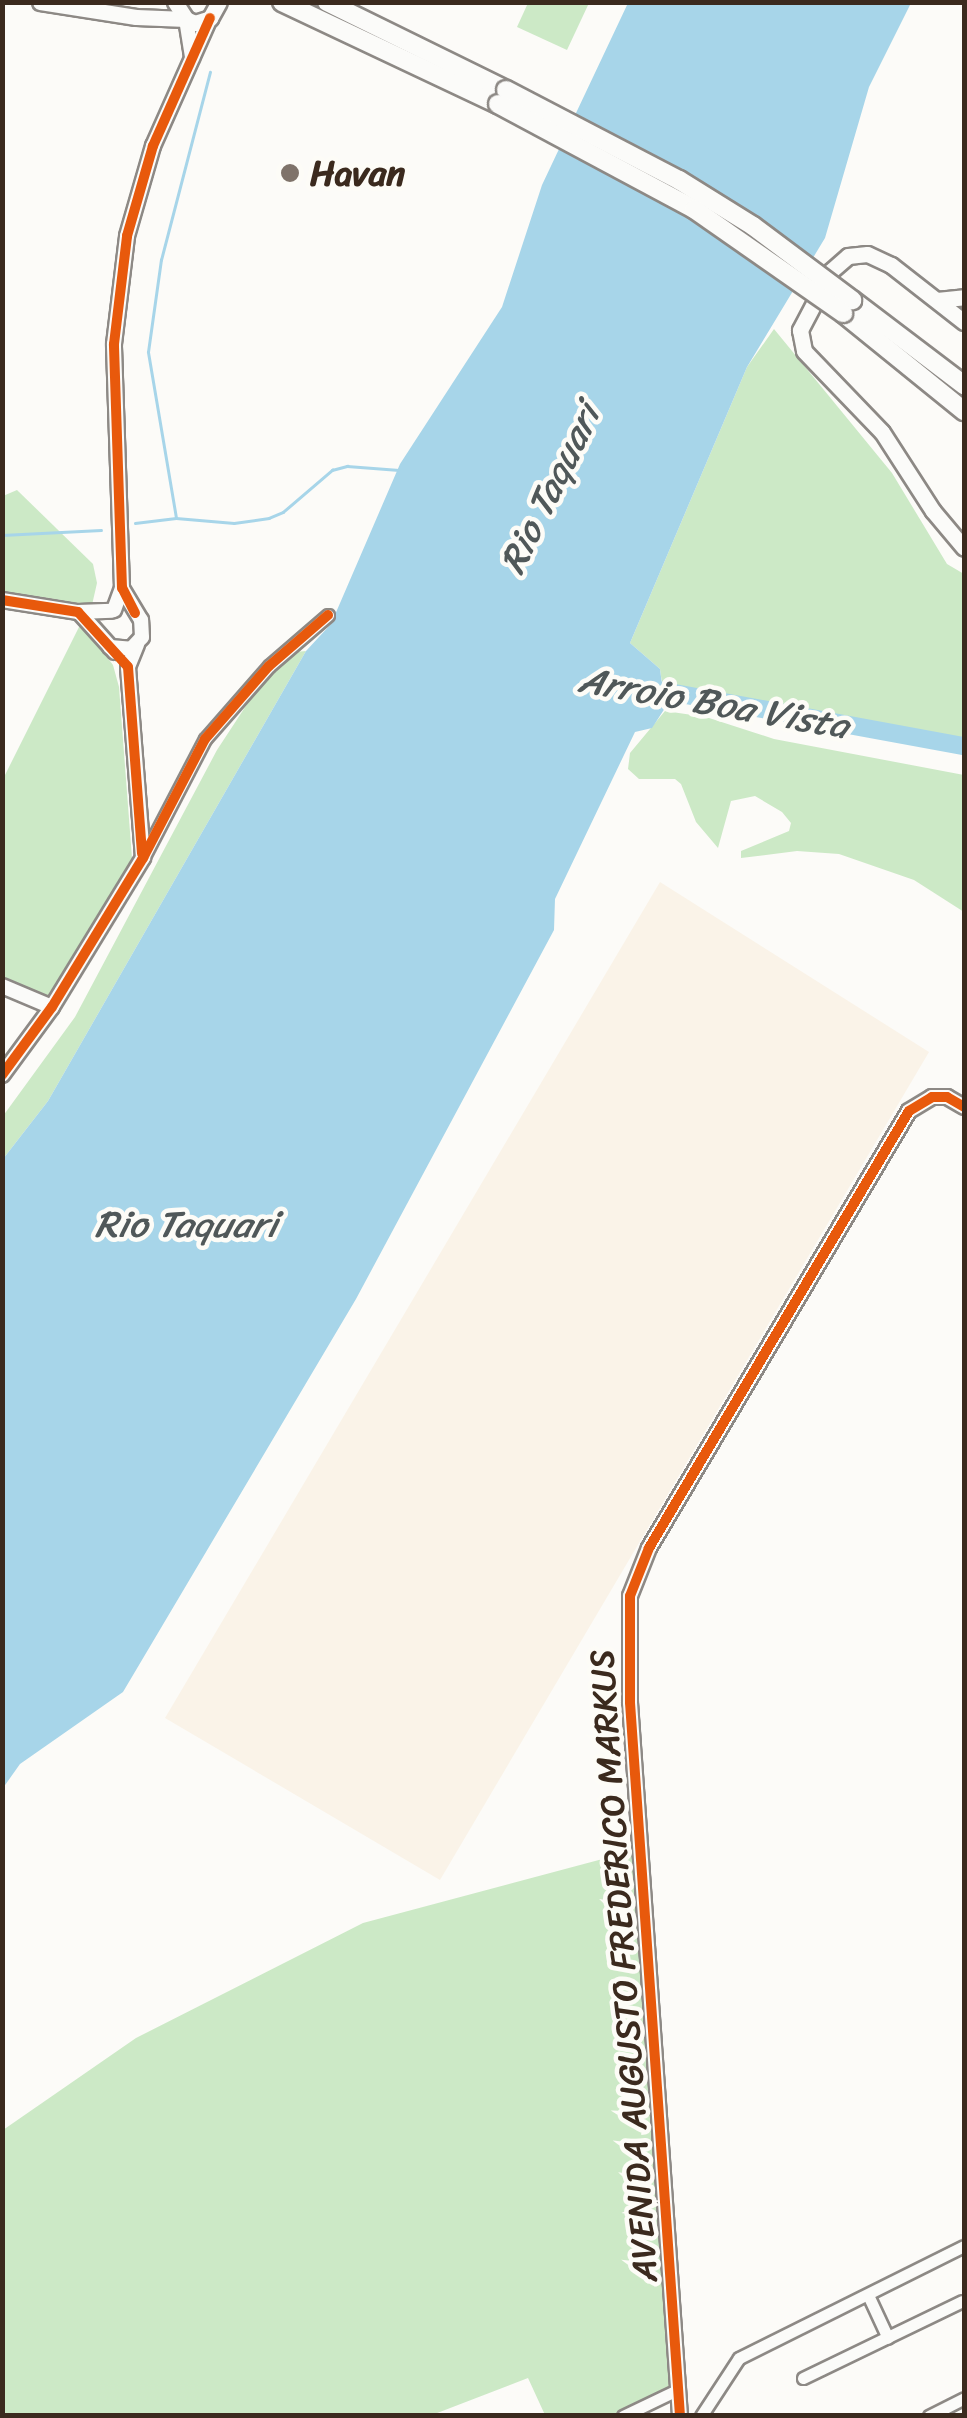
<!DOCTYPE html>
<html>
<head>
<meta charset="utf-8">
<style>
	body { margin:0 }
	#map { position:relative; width:967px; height:2418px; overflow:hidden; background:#fcfbf8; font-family:Sriracha,sans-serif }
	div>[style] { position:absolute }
	.built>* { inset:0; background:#faf3e8 }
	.green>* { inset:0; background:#cce9c6 }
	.water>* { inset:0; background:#a7d5e9 }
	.stream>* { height:2.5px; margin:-1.25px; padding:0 1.25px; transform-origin:1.25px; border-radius:1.25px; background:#a7d5e9 }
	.river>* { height:18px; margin:-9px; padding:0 9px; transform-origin:9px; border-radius:9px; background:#a7d5e9 }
	.roads { filter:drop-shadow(2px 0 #8d8985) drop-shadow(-2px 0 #8d8985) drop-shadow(0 2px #8d8985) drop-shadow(0 -2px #8d8985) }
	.minor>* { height:11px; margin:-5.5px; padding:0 5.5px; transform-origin:5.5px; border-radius:5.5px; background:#fbfbf9 }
	.tertiary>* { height:14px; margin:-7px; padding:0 7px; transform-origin:7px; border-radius:7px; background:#fbfbf9 }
	.secondary>* { height:15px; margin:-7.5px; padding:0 7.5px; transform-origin:7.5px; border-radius:7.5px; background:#fbfbf9 }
	.trunk>* { height:18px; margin:-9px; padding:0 9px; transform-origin:9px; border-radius:9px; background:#fbfbf9 }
	.bridges { filter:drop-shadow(2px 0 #8d8985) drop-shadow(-2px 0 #8d8985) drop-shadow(0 2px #8d8985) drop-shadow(0 -2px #8d8985) }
	.trunk-bridge>* { height:18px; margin:-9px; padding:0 9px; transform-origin:9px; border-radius:9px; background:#fbfbf9 }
	.cycleway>* { height:10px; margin:-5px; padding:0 5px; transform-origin:5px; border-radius:5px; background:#e8590c }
	.dots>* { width:28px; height:28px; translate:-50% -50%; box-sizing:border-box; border:5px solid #fdfcf7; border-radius:50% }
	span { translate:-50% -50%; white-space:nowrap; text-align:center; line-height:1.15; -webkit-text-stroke:9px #fdfcf7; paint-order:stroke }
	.poi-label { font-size:35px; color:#3b2a1e; font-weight:700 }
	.left { translate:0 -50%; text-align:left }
	.street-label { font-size:35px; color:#3b2a1e }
	.water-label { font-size:38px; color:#505859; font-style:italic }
	.frame { position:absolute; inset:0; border:5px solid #3b2a1e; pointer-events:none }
</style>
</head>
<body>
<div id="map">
	<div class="built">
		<div style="clip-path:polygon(660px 882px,929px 1052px,440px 1880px,165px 1718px)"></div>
	</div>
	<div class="green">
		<div style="clip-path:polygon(528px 3px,589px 3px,567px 50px,517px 27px)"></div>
		<div style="clip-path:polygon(774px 329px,892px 473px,947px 564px,964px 574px,964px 741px,663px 690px,660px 669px,630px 643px,747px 367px)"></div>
		<div style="clip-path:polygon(17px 490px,93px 564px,97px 583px,92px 605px,3px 591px,3px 496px)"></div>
		<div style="clip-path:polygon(81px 623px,113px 665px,119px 687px,132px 858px,127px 874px,50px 997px,3px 977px,2px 781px)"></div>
		<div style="clip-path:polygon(306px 651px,48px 1101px,3px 1159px,3px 1116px,75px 1017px,217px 750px,255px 692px,295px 652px)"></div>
		<div style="clip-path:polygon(665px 711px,706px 717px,774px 739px,964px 775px,964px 912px,914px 880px,839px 854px,797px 851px,741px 858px,741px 851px,789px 831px,791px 823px,782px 812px,755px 796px,731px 801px,718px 848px,696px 822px,681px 784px,675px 779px,639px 779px,628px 769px,630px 753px)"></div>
		<div style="clip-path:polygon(640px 1849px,679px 2389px,623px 2416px,545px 2415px,528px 2378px,432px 2415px,3px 2416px,3px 2130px,136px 2038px,363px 1923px)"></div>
	</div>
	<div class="water">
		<div style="clip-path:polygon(628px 3px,911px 3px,869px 87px,825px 238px,747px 367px,630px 643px,660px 669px,665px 708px,652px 728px,635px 732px,555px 899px,554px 930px,356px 1299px,123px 1692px,20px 1764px,3px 1788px,3px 1159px,48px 1101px,306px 651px,331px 624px,400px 464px,502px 307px,542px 185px)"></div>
	</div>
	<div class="stream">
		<div style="left:176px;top:518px;width:168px;rotate:-99.6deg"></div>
		<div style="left:148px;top:352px;width:93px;rotate:-82deg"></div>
		<div style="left:161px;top:260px;width:194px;rotate:-75.4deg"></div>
		<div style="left:135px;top:523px;width:41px;rotate:-7deg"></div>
		<div style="left:176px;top:518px;width:58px;rotate:4.9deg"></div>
		<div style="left:234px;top:523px;width:35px;rotate:-8deg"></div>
		<div style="left:269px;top:518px;width:15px;rotate:-23deg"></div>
		<div style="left:283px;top:512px;width:65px;rotate:-40.6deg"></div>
		<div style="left:332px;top:470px;width:16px;rotate:-15deg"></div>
		<div style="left:347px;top:466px;width:52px;rotate:4.4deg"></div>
		<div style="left:2px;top:535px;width:99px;rotate:-2.9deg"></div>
	</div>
	<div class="river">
		<div style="left:642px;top:687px;width:327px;rotate:10.4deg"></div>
	</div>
	<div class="roads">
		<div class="minor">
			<div style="left:143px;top:858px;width:134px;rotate:-62.5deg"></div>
			<div style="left:205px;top:739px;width:97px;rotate:-48.8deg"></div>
			<div style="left:269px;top:666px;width:78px;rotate:-40.8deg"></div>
			<div style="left:868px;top:2295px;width:47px;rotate:65.1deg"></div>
			<div style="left:803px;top:2378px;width:177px;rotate:-25.8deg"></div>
			<div style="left:623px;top:2416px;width:62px;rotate:-25.7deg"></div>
			<div style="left:701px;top:2416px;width:69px;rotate:-56.8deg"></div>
			<div style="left:739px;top:2358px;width:251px;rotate:-26.5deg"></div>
			<div style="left:929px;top:2416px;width:39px;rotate:-27deg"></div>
		</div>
		<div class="tertiary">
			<div style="left:186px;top:19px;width:39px;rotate:81deg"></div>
			<div style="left:2px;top:600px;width:77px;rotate:9deg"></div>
			<div style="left:78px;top:612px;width:34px;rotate:-2deg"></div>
			<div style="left:114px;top:610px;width:23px;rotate:-70deg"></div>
			<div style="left:122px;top:588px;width:244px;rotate:-91.9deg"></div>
			<div style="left:114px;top:344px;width:109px;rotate:-83.1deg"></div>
			<div style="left:127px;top:236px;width:94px;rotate:-73.9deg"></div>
			<div style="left:153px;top:146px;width:140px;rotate:-66deg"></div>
			<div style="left:79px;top:612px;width:54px;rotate:48deg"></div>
			<div style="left:110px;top:647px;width:21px;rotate:5deg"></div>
			<div style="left:131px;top:649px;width:16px;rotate:-47deg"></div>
			<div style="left:142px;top:637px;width:17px;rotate:-93deg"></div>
			<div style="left:141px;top:620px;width:37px;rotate:-121deg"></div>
			<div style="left:2px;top:986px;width:54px;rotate:22.8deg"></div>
			<div style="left:2px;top:1075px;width:84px;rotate:-53.7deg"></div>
			<div style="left:52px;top:1007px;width:175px;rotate:-58.6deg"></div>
			<div style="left:143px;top:858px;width:192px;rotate:-94.5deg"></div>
			<div style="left:128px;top:667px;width:24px;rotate:-68deg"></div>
			<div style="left:680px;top:2416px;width:716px;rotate:-94.01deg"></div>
			<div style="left:630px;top:1702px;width:106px;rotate:-90deg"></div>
			<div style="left:630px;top:1596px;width:52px;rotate:-68.4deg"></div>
			<div style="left:649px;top:1548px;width:508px;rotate:-59.25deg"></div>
			<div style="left:909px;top:1111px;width:27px;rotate:-31deg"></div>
			<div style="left:932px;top:1097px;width:15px"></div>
			<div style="left:947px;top:1097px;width:20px;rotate:30deg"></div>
		</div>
		<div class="secondary">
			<div style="left:40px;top:2px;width:97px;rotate:8.9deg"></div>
			<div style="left:136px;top:17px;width:50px;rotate:2.3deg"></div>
			<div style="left:175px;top:2px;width:20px;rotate:57deg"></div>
			<div style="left:186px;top:19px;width:10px;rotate:24deg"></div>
			<div style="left:195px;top:23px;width:16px;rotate:-18deg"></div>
			<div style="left:210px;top:18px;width:18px;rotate:-61deg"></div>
			<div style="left:937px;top:300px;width:27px;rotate:-6deg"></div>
			<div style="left:964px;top:322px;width:93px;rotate:-142deg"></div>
			<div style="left:891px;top:265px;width:26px;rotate:-155deg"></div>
			<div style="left:867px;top:254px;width:19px;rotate:174deg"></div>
			<div style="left:848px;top:256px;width:23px;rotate:139deg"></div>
			<div style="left:831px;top:271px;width:67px;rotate:117.7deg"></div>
			<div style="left:800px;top:330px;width:21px;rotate:79deg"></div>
			<div style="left:804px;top:351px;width:112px;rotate:46.1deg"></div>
			<div style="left:882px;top:432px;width:94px;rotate:57.2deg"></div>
			<div style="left:933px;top:511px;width:48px;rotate:50deg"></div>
		</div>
		<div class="trunk">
			<div style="left:282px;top:2px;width:239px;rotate:25.3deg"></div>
			<div style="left:327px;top:2px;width:199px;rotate:26.2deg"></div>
			<div style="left:852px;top:300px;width:141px;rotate:37.2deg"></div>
			<div style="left:843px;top:313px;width:156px;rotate:39deg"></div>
		</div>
	</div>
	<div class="bridges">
		<div class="trunk-bridge">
			<div style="left:506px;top:90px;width:195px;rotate:27.5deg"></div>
			<div style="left:679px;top:180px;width:87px;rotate:31.9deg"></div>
			<div style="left:753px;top:226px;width:124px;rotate:36.8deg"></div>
			<div style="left:498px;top:104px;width:222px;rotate:28.2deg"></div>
			<div style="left:694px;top:209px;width:182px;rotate:34.9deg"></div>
		</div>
	</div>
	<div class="cycleway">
		<div style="left:2px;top:600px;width:77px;rotate:9deg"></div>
		<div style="left:78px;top:612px;width:74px;rotate:47.7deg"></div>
		<div style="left:128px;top:667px;width:187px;rotate:85.7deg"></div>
		<div style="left:135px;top:613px;width:28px;rotate:-117deg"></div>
		<div style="left:122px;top:588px;width:244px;rotate:-91.9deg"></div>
		<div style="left:114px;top:344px;width:109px;rotate:-83.1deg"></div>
		<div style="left:127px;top:236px;width:94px;rotate:-73.9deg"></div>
		<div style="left:153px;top:146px;width:140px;rotate:-66deg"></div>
		<div style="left:2px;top:1075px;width:84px;rotate:-53.7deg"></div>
		<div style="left:52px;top:1007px;width:175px;rotate:-58.6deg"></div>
		<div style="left:143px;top:858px;width:134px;rotate:-62.5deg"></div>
		<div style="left:205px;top:739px;width:97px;rotate:-48.8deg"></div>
		<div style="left:269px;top:666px;width:78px;rotate:-40.8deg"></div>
		<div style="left:680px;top:2416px;width:716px;rotate:-94.01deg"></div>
		<div style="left:630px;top:1702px;width:106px;rotate:-90deg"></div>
		<div style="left:630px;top:1596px;width:52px;rotate:-68.4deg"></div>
		<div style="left:649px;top:1548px;width:508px;rotate:-59.25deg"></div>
		<div style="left:909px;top:1111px;width:27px;rotate:-31deg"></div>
		<div style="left:932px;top:1097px;width:15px"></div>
		<div style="left:947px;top:1097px;width:20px;rotate:30deg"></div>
	</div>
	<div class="dots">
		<div style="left:290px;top:173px;background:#7f736a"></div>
	</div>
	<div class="poi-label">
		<span class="left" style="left:310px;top:173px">Havan</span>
	</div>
	<div class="street-label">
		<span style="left:623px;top:1966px;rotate:-94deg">AVENIDA AUGUSTO FREDERICO MARKUS</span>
	</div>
	<div class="water-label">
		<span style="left:550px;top:489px;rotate:-64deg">Rio Taquari</span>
		<span style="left:714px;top:703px;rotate:10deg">Arroio Boa Vista</span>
		<span style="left:186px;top:1225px">Rio Taquari</span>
	</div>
	<div class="frame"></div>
</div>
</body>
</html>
